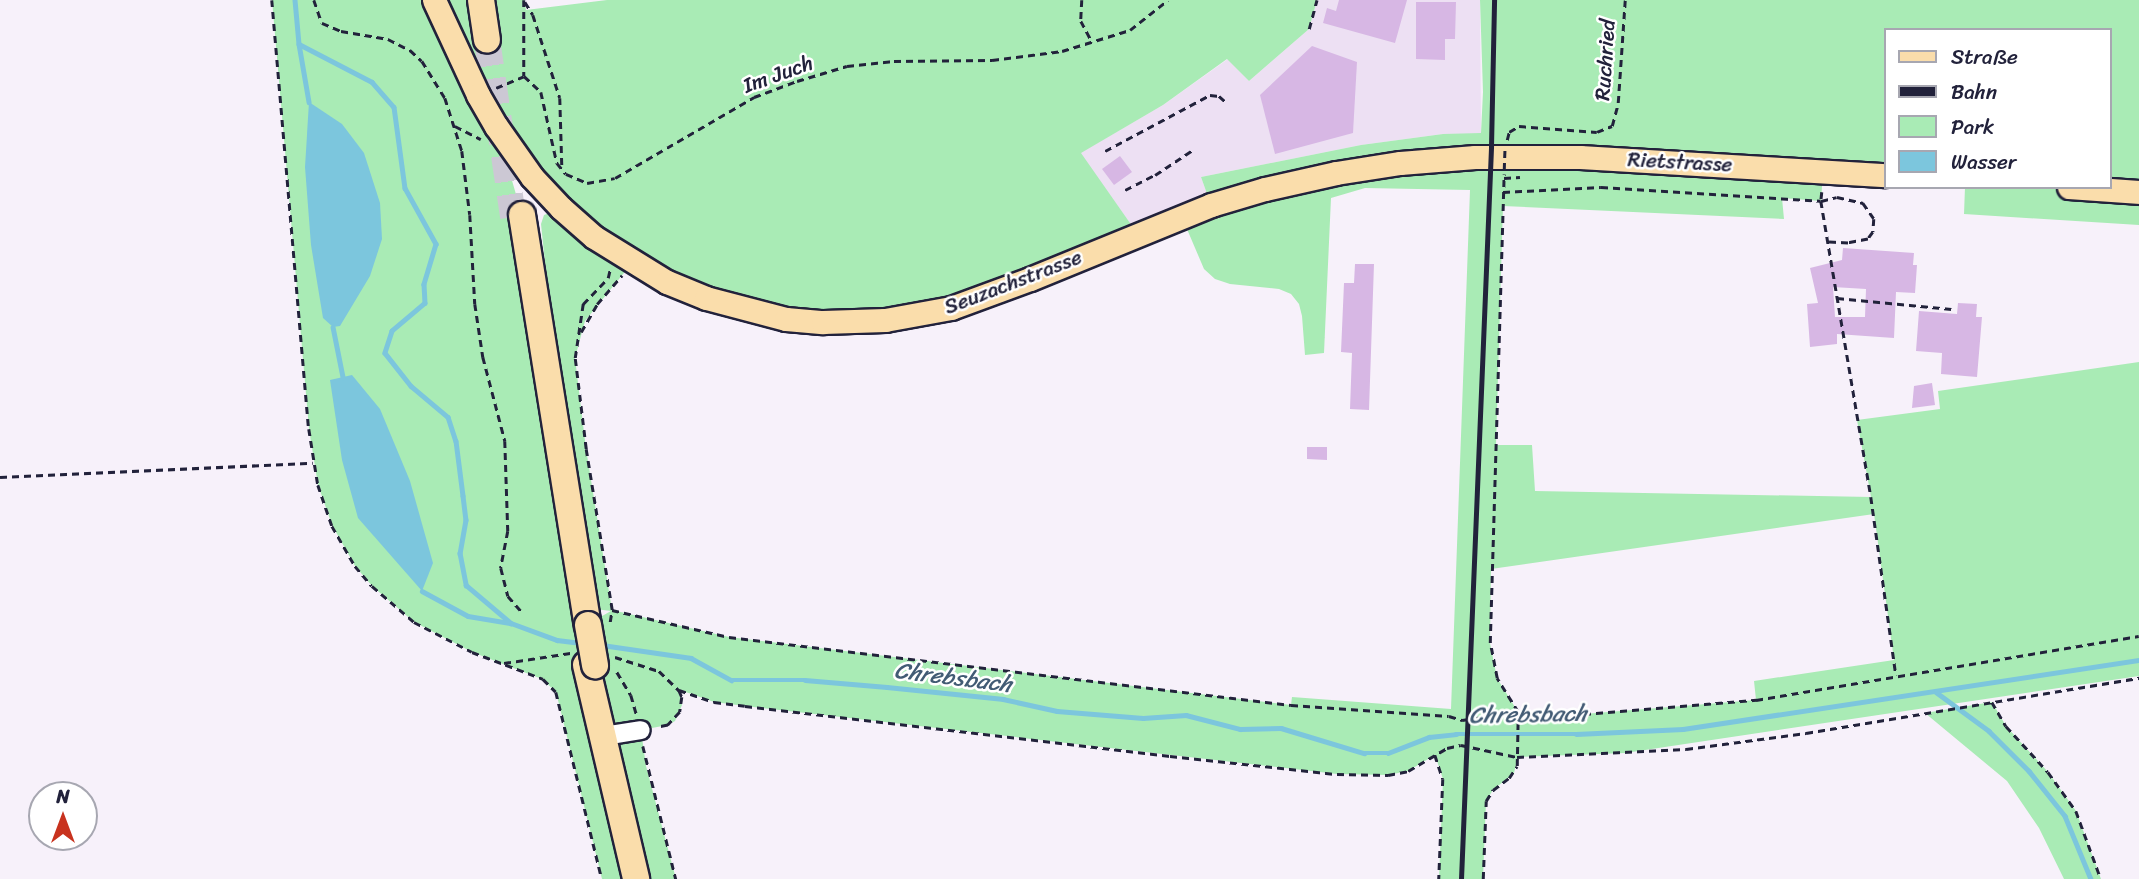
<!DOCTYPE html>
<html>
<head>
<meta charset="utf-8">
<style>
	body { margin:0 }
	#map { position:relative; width:2139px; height:879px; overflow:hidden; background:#f7f1fa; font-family:Sriracha,sans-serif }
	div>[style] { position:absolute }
	.built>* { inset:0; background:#ede0f3 }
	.green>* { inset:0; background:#a9ebb5 }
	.water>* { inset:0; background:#7cc6dd }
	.stream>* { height:4.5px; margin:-2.25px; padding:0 2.25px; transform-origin:2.25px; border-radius:2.25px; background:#7cc6dd }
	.building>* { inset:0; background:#d7b7e4 }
	.highway-tunnel>* { height:26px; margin-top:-13px; transform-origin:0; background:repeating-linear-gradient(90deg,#ccc8d4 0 26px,transparent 0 39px) }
	.path>* { height:2.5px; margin-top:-1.25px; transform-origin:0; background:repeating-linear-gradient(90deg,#22223b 0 7px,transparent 0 12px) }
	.roads { filter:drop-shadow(2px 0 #22223b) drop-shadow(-2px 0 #22223b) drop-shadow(0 2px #22223b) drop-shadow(0 -2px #22223b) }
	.minor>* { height:18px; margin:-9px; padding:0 9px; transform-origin:9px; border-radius:9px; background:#fff }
	.major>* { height:23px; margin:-11.5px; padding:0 11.5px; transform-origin:11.5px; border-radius:11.5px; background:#faddab }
	.highway>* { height:26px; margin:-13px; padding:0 13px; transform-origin:13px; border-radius:13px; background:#faddab }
	.rail>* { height:4.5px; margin:-2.25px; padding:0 2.25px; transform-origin:2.25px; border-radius:2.25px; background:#22223b }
	.path-bridge>* { height:2.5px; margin-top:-1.25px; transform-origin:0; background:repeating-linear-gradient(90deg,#22223b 0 7px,transparent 0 12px) }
	.bridges { filter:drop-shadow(2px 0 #22223b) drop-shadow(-2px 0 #22223b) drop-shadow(0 2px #22223b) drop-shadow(0 -2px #22223b) }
	.highway-bridge>* { height:26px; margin:-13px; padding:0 13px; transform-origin:13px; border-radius:13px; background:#faddab }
	span { translate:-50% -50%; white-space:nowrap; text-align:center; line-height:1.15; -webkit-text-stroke:5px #fff; paint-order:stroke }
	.street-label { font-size:21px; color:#22223b }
	.water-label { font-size:23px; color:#425b74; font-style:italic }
	.legend { position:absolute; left:1884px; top:28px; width:228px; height:161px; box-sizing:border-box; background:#fff; border:2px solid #a7a7b1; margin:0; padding:9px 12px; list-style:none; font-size:21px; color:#22223b }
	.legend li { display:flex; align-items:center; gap:14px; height:35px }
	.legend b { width:35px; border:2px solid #a7a7b1 }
	.north { position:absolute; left:28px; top:781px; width:70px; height:70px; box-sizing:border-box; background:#fff; border:2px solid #a7a7b1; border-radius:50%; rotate:0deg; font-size:19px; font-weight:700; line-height:28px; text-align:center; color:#22223b }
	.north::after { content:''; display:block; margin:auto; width:24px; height:32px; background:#c8321e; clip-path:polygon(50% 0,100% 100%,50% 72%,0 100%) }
</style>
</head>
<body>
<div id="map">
	<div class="built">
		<div style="clip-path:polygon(1317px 0,1480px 0,1481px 134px,1443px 134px,1361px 145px,1201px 177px,1211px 205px,1137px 233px,1080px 153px,1163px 105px,1228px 59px,1249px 81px,1309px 29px)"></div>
	</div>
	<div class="green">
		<div style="clip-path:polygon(evenodd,272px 0,524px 0,526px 10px,607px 0,1317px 0,1309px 29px,1249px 81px,1227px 59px,1163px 105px,1081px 153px,1137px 233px,979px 299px,786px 319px,632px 263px,585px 321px,575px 358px,586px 449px,612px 610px,729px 637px,1291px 705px,1292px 697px,1451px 709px,1470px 190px,1365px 188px,1331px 198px,1324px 353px,1305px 355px,1302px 316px,1299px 304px,1291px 294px,1279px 289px,1230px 284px,1215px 279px,1204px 269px,1181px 215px,1211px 205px,1201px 177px,1361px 145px,1443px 134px,1481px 133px,1483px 92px,1480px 0,2139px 0,2139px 225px,1964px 214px,1965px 187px,2109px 187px,2109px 30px,1885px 30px,1885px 175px,1823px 171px,1821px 201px,1782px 198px,1784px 219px,1503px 206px,1496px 445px,1532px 445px,1535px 491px,1871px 497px,1857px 420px,1940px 409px,1938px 391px,2139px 362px,2139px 676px,1625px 753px,1518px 757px,1514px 773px,1493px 790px,1486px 801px,1483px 879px,1439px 879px,1443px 779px,1435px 755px,1408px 771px,1388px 775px,1337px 774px,745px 706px,714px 702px,680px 690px,682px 705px,675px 721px,668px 725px,641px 730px,646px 766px,676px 879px,602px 879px,556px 692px,542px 679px,472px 652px,414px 622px,372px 586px,355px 566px,332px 525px,318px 485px,309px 429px,272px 0,497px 129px,561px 209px,544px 215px,541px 224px,560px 407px,593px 570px,595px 609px,611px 611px,588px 624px,522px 215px,497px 129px,272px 0,1874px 514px,1894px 660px,1754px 681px,1756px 700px,1584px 714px,1518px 712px,1497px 678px,1490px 643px,1491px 569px,1874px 514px)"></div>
		<div style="clip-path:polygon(1992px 702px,2006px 726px,2048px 772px,2076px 811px,2101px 879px,2064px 879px,2039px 828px,2007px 781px,1925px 713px)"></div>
	</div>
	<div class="water">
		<div style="clip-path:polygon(309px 102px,342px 124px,364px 153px,380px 203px,382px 239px,370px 276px,340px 326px,333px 327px,323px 318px,311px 245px,305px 167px)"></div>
		<div style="clip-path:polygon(352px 375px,380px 409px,410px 481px,433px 563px,422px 591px,358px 518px,342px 460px,330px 380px)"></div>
	</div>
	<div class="stream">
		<div style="left:295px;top:0;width:44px;rotate:84.8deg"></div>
		<div style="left:299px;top:44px;width:82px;rotate:27.5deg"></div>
		<div style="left:372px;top:82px;width:33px;rotate:49deg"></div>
		<div style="left:394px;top:107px;width:82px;rotate:82.3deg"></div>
		<div style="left:405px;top:188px;width:64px;rotate:61deg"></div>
		<div style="left:436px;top:244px;width:42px;rotate:106.7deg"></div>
		<div style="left:424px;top:284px;width:19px;rotate:87deg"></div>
		<div style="left:425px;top:303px;width:43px;rotate:139.7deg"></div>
		<div style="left:392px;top:331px;width:23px;rotate:108deg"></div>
		<div style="left:385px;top:353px;width:42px;rotate:51.8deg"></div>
		<div style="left:411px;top:386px;width:48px;rotate:40deg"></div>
		<div style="left:448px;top:417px;width:25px;rotate:72deg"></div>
		<div style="left:456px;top:441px;width:55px;rotate:82.7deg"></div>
		<div style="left:463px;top:496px;width:24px;rotate:83deg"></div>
		<div style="left:466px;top:520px;width:34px;rotate:100deg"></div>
		<div style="left:460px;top:553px;width:33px;rotate:79deg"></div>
		<div style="left:466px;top:585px;width:59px;rotate:40.2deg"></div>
		<div style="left:511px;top:623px;width:49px;rotate:20.3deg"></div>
		<div style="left:557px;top:640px;width:26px;rotate:7deg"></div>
		<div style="left:299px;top:44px;width:59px;rotate:80.2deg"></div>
		<div style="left:333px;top:327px;width:51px;rotate:78.7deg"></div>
		<div style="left:422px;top:591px;width:52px;rotate:28.5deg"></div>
		<div style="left:468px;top:616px;width:43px;rotate:9.5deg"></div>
		<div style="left:602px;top:645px;width:90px;rotate:8.3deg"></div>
		<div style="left:691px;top:658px;width:46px;rotate:28.8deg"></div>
		<div style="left:731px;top:680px;width:74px"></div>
		<div style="left:805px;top:680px;width:82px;rotate:4.9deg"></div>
		<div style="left:887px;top:687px;width:117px;rotate:5.9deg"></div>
		<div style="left:1003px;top:699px;width:55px;rotate:12.5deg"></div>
		<div style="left:1057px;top:711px;width:86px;rotate:4.7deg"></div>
		<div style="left:1143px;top:718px;width:43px;rotate:-4deg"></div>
		<div style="left:1186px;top:715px;width:56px;rotate:14.5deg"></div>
		<div style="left:1240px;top:729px;width:41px;rotate:-1.4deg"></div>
		<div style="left:1281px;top:728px;width:87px;rotate:16.8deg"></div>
		<div style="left:1364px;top:753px;width:24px"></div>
		<div style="left:1388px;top:753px;width:44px;rotate:-21.3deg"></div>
		<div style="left:1429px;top:737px;width:27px;rotate:-6deg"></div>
		<div style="left:1456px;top:734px;width:120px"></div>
		<div style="left:1576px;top:734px;width:107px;rotate:-2.7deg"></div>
		<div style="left:1683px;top:729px;width:461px;rotate:-8.6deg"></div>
		<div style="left:1936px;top:692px;width:66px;rotate:36.3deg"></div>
		<div style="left:1989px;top:731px;width:57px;rotate:45deg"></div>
		<div style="left:2029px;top:771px;width:58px;rotate:51.3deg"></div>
		<div style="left:2065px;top:816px;width:68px;rotate:67.6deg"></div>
	</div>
	<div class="building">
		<div style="clip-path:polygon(1339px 0,1407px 0,1395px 43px,1323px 23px,1327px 8px,1336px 11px)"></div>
		<div style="clip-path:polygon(1416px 2px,1456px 2px,1455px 39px,1445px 39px,1445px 60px,1416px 59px)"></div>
		<div style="clip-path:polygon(1312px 46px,1357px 62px,1353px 133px,1275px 154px,1260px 95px)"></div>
		<div style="clip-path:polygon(1120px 156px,1132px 172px,1114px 185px,1102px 169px)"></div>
		<div style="clip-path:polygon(evenodd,1843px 248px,1914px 253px,1913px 265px,1917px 265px,1915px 293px,1896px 292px,1894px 338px,1837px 334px,1837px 344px,1810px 347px,1807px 304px,1818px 303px,1810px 268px,1842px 260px,1843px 248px,1833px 287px,1866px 289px,1865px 317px,1835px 317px,1833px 287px)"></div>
		<div style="clip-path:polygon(1355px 264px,1374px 264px,1369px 410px,1350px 409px,1352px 353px,1341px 352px,1344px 283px,1354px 283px)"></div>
		<div style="clip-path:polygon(1958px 303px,1977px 304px,1976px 317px,1982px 317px,1977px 377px,1941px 374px,1942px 353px,1916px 351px,1919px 311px,1957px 314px)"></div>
		<div style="clip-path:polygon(1932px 383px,1935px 405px,1912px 408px,1914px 386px)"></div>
		<div style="clip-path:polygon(1307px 447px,1327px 447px,1327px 460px,1307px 459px)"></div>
	</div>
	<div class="highway-tunnel">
		<div style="left:487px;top:40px;width:179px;rotate:81.6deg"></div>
	</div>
	<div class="path">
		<div style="left:272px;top:0;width:431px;rotate:85.1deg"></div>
		<div style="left:309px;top:429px;width:57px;rotate:80.9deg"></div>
		<div style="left:318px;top:485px;width:43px;rotate:71.1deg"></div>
		<div style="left:332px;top:526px;width:46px;rotate:60.1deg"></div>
		<div style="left:355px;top:566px;width:26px;rotate:50deg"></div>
		<div style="left:372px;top:586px;width:55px;rotate:40.6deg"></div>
		<div style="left:414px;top:622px;width:65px;rotate:27.3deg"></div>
		<div style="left:472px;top:652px;width:76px;rotate:20.8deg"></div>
		<div style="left:543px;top:679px;width:18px;rotate:45deg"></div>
		<div style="left:556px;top:692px;width:193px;rotate:76.2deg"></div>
		<div style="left:314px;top:0;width:24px;rotate:71deg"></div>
		<div style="left:322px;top:23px;width:21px;rotate:23deg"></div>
		<div style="left:341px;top:31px;width:48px;rotate:9.7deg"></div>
		<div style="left:388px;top:39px;width:25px;rotate:27deg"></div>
		<div style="left:410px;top:50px;width:16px;rotate:43deg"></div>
		<div style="left:422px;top:61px;width:44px;rotate:58.1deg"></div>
		<div style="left:445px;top:98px;width:56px;rotate:72.2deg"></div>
		<div style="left:462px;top:151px;width:64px;rotate:82.9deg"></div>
		<div style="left:470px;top:215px;width:89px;rotate:86.8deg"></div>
		<div style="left:475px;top:304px;width:54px;rotate:81.4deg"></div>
		<div style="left:483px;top:357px;width:87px;rotate:75.3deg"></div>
		<div style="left:505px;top:441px;width:90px;rotate:88.1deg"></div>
		<div style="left:508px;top:531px;width:38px;rotate:101deg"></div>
		<div style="left:501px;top:568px;width:29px;rotate:76deg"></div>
		<div style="left:508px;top:596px;width:23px;rotate:49deg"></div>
		<div style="left:524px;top:0;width:76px;rotate:90deg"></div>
		<div style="left:1082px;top:0;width:21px;rotate:93deg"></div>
		<div style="left:1081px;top:21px;width:24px;rotate:62deg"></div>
		<div style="left:525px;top:2px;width:15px;rotate:58deg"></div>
		<div style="left:533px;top:15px;width:87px;rotate:72deg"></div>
		<div style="left:560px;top:98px;width:69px;rotate:88.3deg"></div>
		<div style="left:1309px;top:29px;width:30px;rotate:-75deg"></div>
		<div style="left:496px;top:88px;width:30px;rotate:-23deg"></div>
		<div style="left:524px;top:76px;width:23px;rotate:43deg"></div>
		<div style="left:541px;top:92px;width:73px;rotate:77.3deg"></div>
		<div style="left:557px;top:163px;width:14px;rotate:51deg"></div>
		<div style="left:566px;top:174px;width:23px;rotate:23deg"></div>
		<div style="left:587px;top:183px;width:28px;rotate:-10deg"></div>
		<div style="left:615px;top:178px;width:161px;rotate:-30.2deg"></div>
		<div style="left:754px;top:97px;width:46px;rotate:-20.4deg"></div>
		<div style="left:797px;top:81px;width:52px;rotate:-16.7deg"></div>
		<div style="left:847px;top:66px;width:47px;rotate:-6.1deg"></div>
		<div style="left:894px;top:61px;width:98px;rotate:-0.6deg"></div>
		<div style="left:992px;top:60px;width:71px;rotate:-7.3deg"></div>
		<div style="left:1062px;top:51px;width:71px;rotate:-17.2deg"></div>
		<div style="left:1130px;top:30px;width:48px;rotate:-38.3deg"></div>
		<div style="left:455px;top:126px;width:29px;rotate:27deg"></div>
		<div style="left:1507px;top:140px;width:8px;rotate:-76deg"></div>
		<div style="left:1509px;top:132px;width:12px;rotate:-31deg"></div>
		<div style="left:1519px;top:126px;width:78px;rotate:4.4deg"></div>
		<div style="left:1597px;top:132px;width:16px;rotate:-22deg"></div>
		<div style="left:1612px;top:126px;width:24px;rotate:-75deg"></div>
		<div style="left:1618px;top:103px;width:103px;rotate:-86.1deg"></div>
		<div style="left:1105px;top:151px;width:119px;rotate:-28.1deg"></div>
		<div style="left:1210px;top:95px;width:9px;rotate:6deg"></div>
		<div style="left:1219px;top:96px;width:9px;rotate:41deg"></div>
		<div style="left:1504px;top:178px;width:16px;rotate:-4deg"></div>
		<div style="left:1125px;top:190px;width:34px;rotate:-27deg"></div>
		<div style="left:1155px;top:175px;width:47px;rotate:-33.7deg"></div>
		<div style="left:1503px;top:192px;width:98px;rotate:-2.9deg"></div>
		<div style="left:1601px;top:187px;width:220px;rotate:3.6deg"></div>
		<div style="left:1821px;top:201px;width:300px;rotate:80.4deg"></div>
		<div style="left:1871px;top:497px;width:180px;rotate:82deg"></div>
		<div style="left:1822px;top:192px;width:9px;rotate:96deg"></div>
		<div style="left:1821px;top:201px;width:16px;rotate:-14deg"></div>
		<div style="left:1837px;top:197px;width:27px;rotate:13deg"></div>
		<div style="left:1863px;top:203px;width:19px;rotate:55deg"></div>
		<div style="left:1874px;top:219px;width:13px;rotate:94deg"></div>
		<div style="left:1873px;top:232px;width:9px;rotate:126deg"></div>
		<div style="left:1868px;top:239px;width:20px;rotate:169deg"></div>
		<div style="left:1848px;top:243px;width:19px;rotate:-177deg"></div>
		<div style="left:1837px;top:298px;width:115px;rotate:5.5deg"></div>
		<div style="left:581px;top:332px;width:32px;rotate:-60deg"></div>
		<div style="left:597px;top:304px;width:38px;rotate:-49deg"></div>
		<div style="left:0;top:477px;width:313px;rotate:-2.6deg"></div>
		<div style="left:612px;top:610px;width:120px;rotate:13deg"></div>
		<div style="left:729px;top:637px;width:566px;rotate:6.9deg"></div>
		<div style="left:1291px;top:705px;width:158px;rotate:4deg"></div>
		<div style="left:1449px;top:716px;width:14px;rotate:17deg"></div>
		<div style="left:1462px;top:720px;width:57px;rotate:-8.1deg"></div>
		<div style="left:1518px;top:712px;width:66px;rotate:1.7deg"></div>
		<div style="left:1584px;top:714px;width:173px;rotate:-4.7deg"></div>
		<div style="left:1756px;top:700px;width:388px;rotate:-9.5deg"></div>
		<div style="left:610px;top:622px;width:12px;rotate:-81deg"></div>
		<div style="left:612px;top:610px;width:163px;rotate:-99.2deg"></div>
		<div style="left:586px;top:449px;width:92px;rotate:-96.9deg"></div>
		<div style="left:575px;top:358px;width:55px;rotate:-81.6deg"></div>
		<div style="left:583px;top:304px;width:36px;rotate:-46deg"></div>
		<div style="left:608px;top:278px;width:9px;rotate:-77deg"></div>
		<div style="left:615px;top:657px;width:46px;rotate:17.7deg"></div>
		<div style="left:659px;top:671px;width:28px;rotate:44deg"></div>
		<div style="left:679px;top:690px;width:8px;rotate:67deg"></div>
		<div style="left:682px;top:697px;width:15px;rotate:98deg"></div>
		<div style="left:680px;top:712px;width:18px;rotate:133deg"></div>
		<div style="left:668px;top:725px;width:10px;rotate:169deg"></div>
		<div style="left:504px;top:663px;width:67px;rotate:-8.6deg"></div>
		<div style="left:617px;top:672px;width:27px;rotate:59deg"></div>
		<div style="left:631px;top:695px;width:22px;rotate:74deg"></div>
		<div style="left:679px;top:690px;width:37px;rotate:19deg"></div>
		<div style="left:714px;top:702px;width:31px;rotate:7deg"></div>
		<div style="left:745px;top:706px;width:428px;rotate:6.7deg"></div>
		<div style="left:1170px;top:756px;width:168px;rotate:6.2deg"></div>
		<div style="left:1337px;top:774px;width:51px;rotate:1.1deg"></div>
		<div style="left:1388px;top:775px;width:20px;rotate:-11deg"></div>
		<div style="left:1408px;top:771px;width:45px;rotate:-30.5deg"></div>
		<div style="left:1447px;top:748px;width:14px;rotate:-12deg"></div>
		<div style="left:1461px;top:745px;width:57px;rotate:12.1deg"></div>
		<div style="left:1517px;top:757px;width:169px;rotate:-2.7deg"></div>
		<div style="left:1686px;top:749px;width:121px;rotate:-7.6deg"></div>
		<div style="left:1806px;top:733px;width:338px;rotate:-9.4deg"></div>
		<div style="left:1992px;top:702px;width:28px;rotate:60deg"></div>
		<div style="left:2006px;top:726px;width:62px;rotate:47.6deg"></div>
		<div style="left:2048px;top:772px;width:48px;rotate:54.3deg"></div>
		<div style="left:2076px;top:811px;width:72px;rotate:69.8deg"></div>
		<div style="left:643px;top:746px;width:137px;rotate:76.1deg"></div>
		<div style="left:1435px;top:755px;width:25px;rotate:72deg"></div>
		<div style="left:1443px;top:779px;width:100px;rotate:92.3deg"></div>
		<div style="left:1483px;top:879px;width:78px;rotate:-87.8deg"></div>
		<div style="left:1486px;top:801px;width:13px;rotate:-58deg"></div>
		<div style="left:1493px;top:790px;width:20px;rotate:-37deg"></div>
		<div style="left:1509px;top:778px;width:14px;rotate:-56deg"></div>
		<div style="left:1517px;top:766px;width:54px;rotate:-88.9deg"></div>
		<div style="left:1518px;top:712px;width:40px;rotate:-122deg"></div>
		<div style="left:1497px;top:678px;width:36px;rotate:-101deg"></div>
		<div style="left:1490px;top:643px;width:469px;rotate:-88.3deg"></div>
	</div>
	<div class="roads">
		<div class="minor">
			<div style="left:610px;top:735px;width:31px;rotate:-9deg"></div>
		</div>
		<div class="major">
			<div style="left:434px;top:0;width:105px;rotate:65.1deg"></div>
			<div style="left:478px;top:95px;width:36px;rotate:60deg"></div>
			<div style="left:496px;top:126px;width:62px;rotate:54.8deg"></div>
			<div style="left:532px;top:177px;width:42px;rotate:46.9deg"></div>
			<div style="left:561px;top:208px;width:44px;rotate:41.3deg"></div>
			<div style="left:594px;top:237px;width:86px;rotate:31.7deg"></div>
			<div style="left:667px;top:282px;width:42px;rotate:22.3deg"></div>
			<div style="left:706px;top:298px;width:83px;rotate:14.7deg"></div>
			<div style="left:786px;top:319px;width:37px;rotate:5deg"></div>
			<div style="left:823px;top:322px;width:62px;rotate:-1.8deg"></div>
			<div style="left:885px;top:320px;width:67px;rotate:-10.3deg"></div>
			<div style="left:951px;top:308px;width:84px;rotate:-20.2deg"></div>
			<div style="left:1030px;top:279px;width:196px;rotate:-22.2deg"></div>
			<div style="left:1211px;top:205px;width:56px;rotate:-16.5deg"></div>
			<div style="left:1265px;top:189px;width:73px;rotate:-12.7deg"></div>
			<div style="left:1336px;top:173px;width:65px;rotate:-8.9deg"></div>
			<div style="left:1400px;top:163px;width:75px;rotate:-4.6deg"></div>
			<div style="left:1475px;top:157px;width:105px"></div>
			<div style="left:1580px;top:157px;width:306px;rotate:3.4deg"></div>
			<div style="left:2069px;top:187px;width:70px;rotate:4.1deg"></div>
		</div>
		<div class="highway">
			<div style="left:481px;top:0;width:40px;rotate:81.5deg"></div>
			<div style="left:522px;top:215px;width:415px;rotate:80.9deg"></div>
			<div style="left:586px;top:665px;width:220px;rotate:76.8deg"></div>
		</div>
	</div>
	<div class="rail">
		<div style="left:1461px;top:879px;width:733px;rotate:-87.65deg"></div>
		<div style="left:1491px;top:147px;width:147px;rotate:-88.8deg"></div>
	</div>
	<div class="path-bridge">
		<div style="left:1504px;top:170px;width:23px;rotate:-88deg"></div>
	</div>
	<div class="bridges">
		<div class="highway-bridge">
			<div style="left:588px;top:625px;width:41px;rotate:80.1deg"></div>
		</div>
	</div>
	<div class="street-label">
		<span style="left:1605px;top:60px;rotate:-86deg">Ruchried</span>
		<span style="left:778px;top:74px;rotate:-20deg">Im Juch</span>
		<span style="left:1680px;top:162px;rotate:3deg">Rietstrasse</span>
		<span style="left:1013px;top:282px;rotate:-21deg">Seuzachstrasse</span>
	</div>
	<div class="water-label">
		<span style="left:953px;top:678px;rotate:7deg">Chrebsbach</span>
		<span style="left:1528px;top:715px;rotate:-1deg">Chrebsbach</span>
	</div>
	<ul class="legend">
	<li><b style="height:9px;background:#faddab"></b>Straße</li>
	<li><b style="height:9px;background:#22223b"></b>Bahn</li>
	<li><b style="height:19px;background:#a9ebb5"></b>Park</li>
	<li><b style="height:19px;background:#7cc6dd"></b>Wasser</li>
	</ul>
	<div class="north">N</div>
</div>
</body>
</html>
